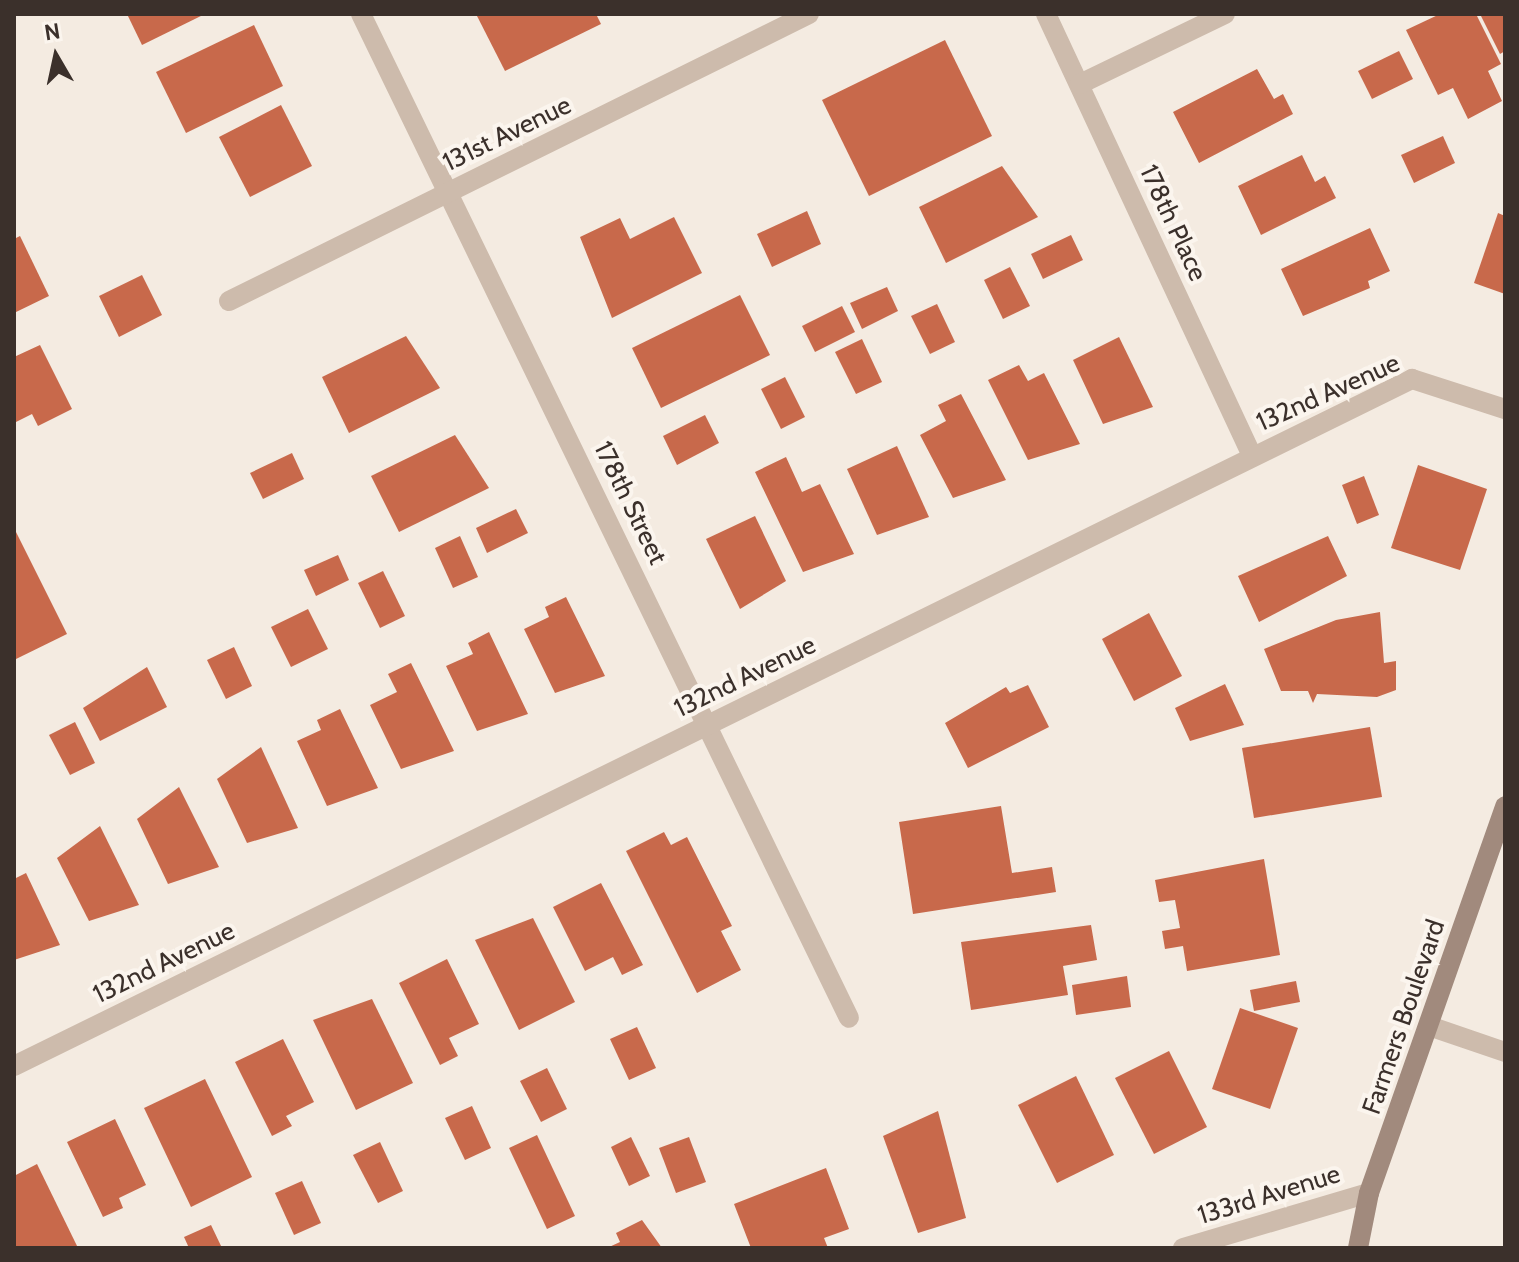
<!DOCTYPE html>
<html>
<head>
<meta charset="utf-8">
<style>
	body { margin:0 }
	#map { position:relative; width:1519px; height:1262px; overflow:hidden; background:#f4ebe1; font-family:Cabin,sans-serif }
	div>[style] { position:absolute }
	.building>* { inset:0; background:#c8694b }
	.minor>* { height:20px; margin:-10px; padding:0 10px; transform-origin:10px; border-radius:10px; background:#cdbbac }
	.secondary>* { height:20px; margin:-10px; padding:0 10px; transform-origin:10px; border-radius:10px; background:#a18a7d }
	span { translate:-50% -50%; white-space:nowrap; text-align:center; line-height:1.15; -webkit-text-stroke:8px #fbf5ee; paint-order:stroke }
	.street-label { font-size:26px; color:#3b302b }
	.frame { position:absolute; inset:0; border:16px solid #3b302b; pointer-events:none }
	.north { position:absolute; left:16px; top:16px; width:80px; height:80px; -webkit-text-stroke:6px #fbf5ee; paint-order:stroke; rotate:351deg; font-size:22px; font-weight:700; line-height:32px; text-align:center; color:#3b302b }
	.north::after { content:''; display:block; margin:auto; width:28px; height:36px; background:#3b302b; clip-path:polygon(50% 0,100% 100%,50% 72%,0 100%) }
</style>
</head>
<body>
<div id="map">
	<div class="building">
		<div style="clip-path:polygon(127px 14px,205px 14px,142px 45px)"></div>
		<div style="clip-path:polygon(476px 14px,596px 14px,601px 24px,505px 71px)"></div>
		<div style="clip-path:polygon(1440px 14px,1476px 14px,1501px 64px,1488px 71px,1502px 101px,1468px 119px,1453px 88px,1438px 95px,1406px 30px)"></div>
		<div style="clip-path:polygon(1480px 14px,1505px 14px,1505px 51px,1500px 54px)"></div>
		<div style="clip-path:polygon(254px 25px,283px 86px,186px 133px,156px 72px)"></div>
		<div style="clip-path:polygon(945px 40px,992px 136px,869px 196px,822px 100px)"></div>
		<div style="clip-path:polygon(1399px 51px,1413px 79px,1372px 99px,1358px 71px)"></div>
		<div style="clip-path:polygon(1257px 69px,1274px 99px,1283px 94px,1293px 114px,1199px 163px,1173px 112px)"></div>
		<div style="clip-path:polygon(281px 105px,312px 166px,250px 197px,219px 137px)"></div>
		<div style="clip-path:polygon(1443px 136px,1455px 163px,1414px 183px,1401px 155px)"></div>
		<div style="clip-path:polygon(1302px 155px,1315px 182px,1325px 176px,1336px 198px,1261px 235px,1238px 186px)"></div>
		<div style="clip-path:polygon(1002px 166px,1038px 217px,946px 263px,919px 207px)"></div>
		<div style="clip-path:polygon(807px 211px,821px 244px,772px 267px,757px 234px)"></div>
		<div style="clip-path:polygon(1498px 213px,1505px 216px,1505px 294px,1474px 283px)"></div>
		<div style="clip-path:polygon(674px 217px,702px 273px,612px 318px,580px 237px,620px 218px,630px 239px)"></div>
		<div style="clip-path:polygon(1370px 228px,1390px 271px,1368px 281px,1370px 288px,1303px 316px,1281px 269px)"></div>
		<div style="clip-path:polygon(1071px 235px,1083px 260px,1043px 279px,1031px 254px)"></div>
		<div style="clip-path:polygon(20px 236px,49px 296px,14px 313px,14px 239px)"></div>
		<div style="clip-path:polygon(1010px 267px,1030px 306px,1003px 319px,984px 280px)"></div>
		<div style="clip-path:polygon(142px 275px,162px 315px,119px 337px,99px 296px)"></div>
		<div style="clip-path:polygon(887px 287px,898px 311px,862px 329px,850px 303px)"></div>
		<div style="clip-path:polygon(740px 295px,770px 355px,661px 408px,632px 348px)"></div>
		<div style="clip-path:polygon(937px 304px,955px 342px,930px 354px,911px 316px)"></div>
		<div style="clip-path:polygon(842px 306px,855px 332px,815px 352px,802px 326px)"></div>
		<div style="clip-path:polygon(406px 336px,440px 388px,349px 433px,322px 377px)"></div>
		<div style="clip-path:polygon(1119px 337px,1153px 407px,1103px 424px,1073px 360px)"></div>
		<div style="clip-path:polygon(862px 339px,882px 382px,856px 394px,835px 352px)"></div>
		<div style="clip-path:polygon(40px 345px,72px 409px,38px 426px,32px 414px,14px 423px,14px 357px)"></div>
		<div style="clip-path:polygon(1019px 365px,1028px 381px,1044px 373px,1080px 444px,1028px 460px,988px 380px)"></div>
		<div style="clip-path:polygon(785px 377px,805px 417px,781px 429px,761px 389px)"></div>
		<div style="clip-path:polygon(961px 394px,1006px 480px,953px 498px,920px 435px,946px 421px,938px 405px)"></div>
		<div style="clip-path:polygon(705px 415px,719px 443px,677px 465px,663px 436px)"></div>
		<div style="clip-path:polygon(455px 435px,489px 488px,399px 532px,371px 476px)"></div>
		<div style="clip-path:polygon(897px 446px,929px 517px,877px 535px,847px 469px)"></div>
		<div style="clip-path:polygon(292px 453px,304px 479px,263px 499px,250px 473px)"></div>
		<div style="clip-path:polygon(786px 457px,802px 492px,820px 484px,854px 554px,803px 572px,755px 472px)"></div>
		<div style="clip-path:polygon(1418px 465px,1487px 489px,1460px 570px,1391px 548px)"></div>
		<div style="clip-path:polygon(1364px 476px,1379px 515px,1357px 524px,1342px 485px)"></div>
		<div style="clip-path:polygon(516px 509px,528px 533px,487px 553px,476px 528px)"></div>
		<div style="clip-path:polygon(755px 516px,786px 581px,740px 609px,706px 539px)"></div>
		<div style="clip-path:polygon(14px 528px,67px 634px,14px 660px)"></div>
		<div style="clip-path:polygon(460px 536px,478px 577px,453px 588px,435px 548px)"></div>
		<div style="clip-path:polygon(1328px 536px,1347px 576px,1259px 622px,1238px 576px)"></div>
		<div style="clip-path:polygon(338px 555px,349px 580px,316px 596px,304px 570px)"></div>
		<div style="clip-path:polygon(383px 571px,405px 616px,380px 628px,358px 583px)"></div>
		<div style="clip-path:polygon(566px 597px,605px 676px,555px 693px,524px 629px,549px 617px,545px 607px)"></div>
		<div style="clip-path:polygon(308px 609px,328px 649px,291px 667px,271px 627px)"></div>
		<div style="clip-path:polygon(1380px 612px,1384px 663px,1396px 661px,1396px 690px,1377px 697px,1317px 694px,1313px 703px,1308px 691px,1281px 691px,1264px 649px,1336px 620px)"></div>
		<div style="clip-path:polygon(1149px 613px,1182px 676px,1134px 701px,1102px 639px)"></div>
		<div style="clip-path:polygon(489px 632px,528px 714px,477px 731px,446px 666px,473px 654px,468px 643px)"></div>
		<div style="clip-path:polygon(234px 647px,252px 686px,226px 699px,207px 660px)"></div>
		<div style="clip-path:polygon(411px 663px,454px 751px,401px 769px,370px 705px,397px 692px,388px 674px)"></div>
		<div style="clip-path:polygon(147px 667px,167px 707px,100px 741px,83px 708px)"></div>
		<div style="clip-path:polygon(1225px 684px,1244px 725px,1190px 741px,1175px 708px)"></div>
		<div style="clip-path:polygon(1028px 685px,1049px 727px,968px 768px,945px 723px,1006px 687px,1010px 693px)"></div>
		<div style="clip-path:polygon(340px 709px,378px 788px,327px 806px,297px 741px,321px 730px,317px 720px)"></div>
		<div style="clip-path:polygon(75px 722px,95px 763px,70px 775px,49px 735px)"></div>
		<div style="clip-path:polygon(1370px 727px,1382px 797px,1254px 818px,1242px 748px)"></div>
		<div style="clip-path:polygon(261px 747px,298px 828px,247px 843px,217px 779px)"></div>
		<div style="clip-path:polygon(179px 787px,219px 867px,168px 884px,137px 819px)"></div>
		<div style="clip-path:polygon(1001px 806px,1012px 873px,1052px 867px,1056px 892px,913px 914px,899px 822px)"></div>
		<div style="clip-path:polygon(100px 826px,139px 905px,89px 921px,57px 858px)"></div>
		<div style="clip-path:polygon(664px 832px,671px 845px,687px 837px,732px 926px,721px 931px,741px 970px,697px 993px,626px 851px)"></div>
		<div style="clip-path:polygon(1264px 859px,1280px 955px,1187px 971px,1183px 946px,1165px 949px,1162px 931px,1180px 928px,1175px 900px,1159px 902px,1155px 880px)"></div>
		<div style="clip-path:polygon(26px 873px,60px 945px,14px 960px,14px 879px)"></div>
		<div style="clip-path:polygon(601px 883px,643px 965px,622px 975px,613px 957px,585px 971px,553px 907px)"></div>
		<div style="clip-path:polygon(533px 918px,575px 1002px,519px 1030px,475px 940px)"></div>
		<div style="clip-path:polygon(1091px 925px,1097px 960px,1063px 966px,1068px 995px,971px 1010px,961px 942px)"></div>
		<div style="clip-path:polygon(447px 959px,479px 1024px,449px 1038px,458px 1056px,440px 1065px,399px 983px)"></div>
		<div style="clip-path:polygon(1127px 976px,1131px 1007px,1076px 1015px,1072px 985px)"></div>
		<div style="clip-path:polygon(1296px 981px,1300px 1002px,1254px 1011px,1250px 990px)"></div>
		<div style="clip-path:polygon(372px 999px,413px 1083px,356px 1110px,313px 1020px)"></div>
		<div style="clip-path:polygon(1240px 1008px,1298px 1028px,1270px 1109px,1212px 1089px)"></div>
		<div style="clip-path:polygon(637px 1027px,656px 1068px,629px 1080px,610px 1039px)"></div>
		<div style="clip-path:polygon(283px 1039px,314px 1102px,286px 1116px,292px 1126px,272px 1136px,235px 1062px)"></div>
		<div style="clip-path:polygon(1169px 1051px,1207px 1127px,1154px 1154px,1115px 1078px)"></div>
		<div style="clip-path:polygon(547px 1068px,567px 1109px,541px 1122px,520px 1081px)"></div>
		<div style="clip-path:polygon(1076px 1076px,1114px 1155px,1057px 1183px,1018px 1105px)"></div>
		<div style="clip-path:polygon(205px 1079px,252px 1177px,191px 1207px,144px 1108px)"></div>
		<div style="clip-path:polygon(472px 1106px,491px 1148px,465px 1160px,445px 1118px)"></div>
		<div style="clip-path:polygon(938px 1111px,966px 1218px,918px 1233px,883px 1136px)"></div>
		<div style="clip-path:polygon(115px 1119px,146px 1185px,119px 1198px,123px 1208px,103px 1217px,67px 1142px)"></div>
		<div style="clip-path:polygon(537px 1135px,575px 1216px,547px 1229px,509px 1148px)"></div>
		<div style="clip-path:polygon(631px 1137px,650px 1176px,629px 1186px,611px 1147px)"></div>
		<div style="clip-path:polygon(689px 1137px,706px 1182px,676px 1193px,659px 1148px)"></div>
		<div style="clip-path:polygon(380px 1142px,403px 1191px,378px 1203px,353px 1155px)"></div>
		<div style="clip-path:polygon(37px 1164px,78px 1248px,14px 1248px,14px 1176px)"></div>
		<div style="clip-path:polygon(826px 1168px,849px 1229px,824px 1238px,828px 1248px,751px 1248px,734px 1204px)"></div>
		<div style="clip-path:polygon(302px 1181px,321px 1223px,294px 1235px,275px 1193px)"></div>
		<div style="clip-path:polygon(642px 1220px,662px 1248px,607px 1248px,620px 1242px,616px 1233px)"></div>
		<div style="clip-path:polygon(211px 1225px,222px 1248px,189px 1248px,184px 1237px)"></div>
	</div>
	<div class="minor">
		<div style="left:361px;top:14px;width:1116px;rotate:64.08deg"></div>
		<div style="left:1046px;top:14px;width:487px;rotate:65deg"></div>
		<div style="left:1080px;top:84px;width:161px;rotate:-25.8deg"></div>
		<div style="left:229px;top:301px;width:647px;rotate:-26.33deg"></div>
		<div style="left:1429px;top:1026px;width:80px;rotate:18.9deg"></div>
		<div style="left:14px;top:1066px;width:1558px;rotate:-26.17deg"></div>
		<div style="left:1412px;top:379px;width:98px;rotate:17.9deg"></div>
		<div style="left:1183px;top:1248px;width:194px;rotate:-16.5deg"></div>
	</div>
	<div class="secondary">
		<div style="left:1358px;top:1248px;width:56px;rotate:-78.7deg"></div>
		<div style="left:1369px;top:1193px;width:410px;rotate:-70.6deg"></div>
	</div>
	<div class="street-label">
		<span style="left:507px;top:134px;rotate:-26deg">131st Avenue</span>
		<span style="left:1173px;top:223px;rotate:65deg">178th Place</span>
		<span style="left:1328px;top:393px;rotate:-24deg">132nd Avenue</span>
		<span style="left:630px;top:503px;rotate:64deg">178th Street</span>
		<span style="left:745px;top:677px;rotate:-26deg">132nd Avenue</span>
		<span style="left:164px;top:963px;rotate:-26deg">132nd Avenue</span>
		<span style="left:1404px;top:1017px;rotate:-71deg">Farmers Boulevard</span>
		<span style="left:1269px;top:1195px;rotate:-17deg">133rd Avenue</span>
	</div>
	<div class="frame"></div>
	<div class="north">N</div>
</div>
</body>
</html>
